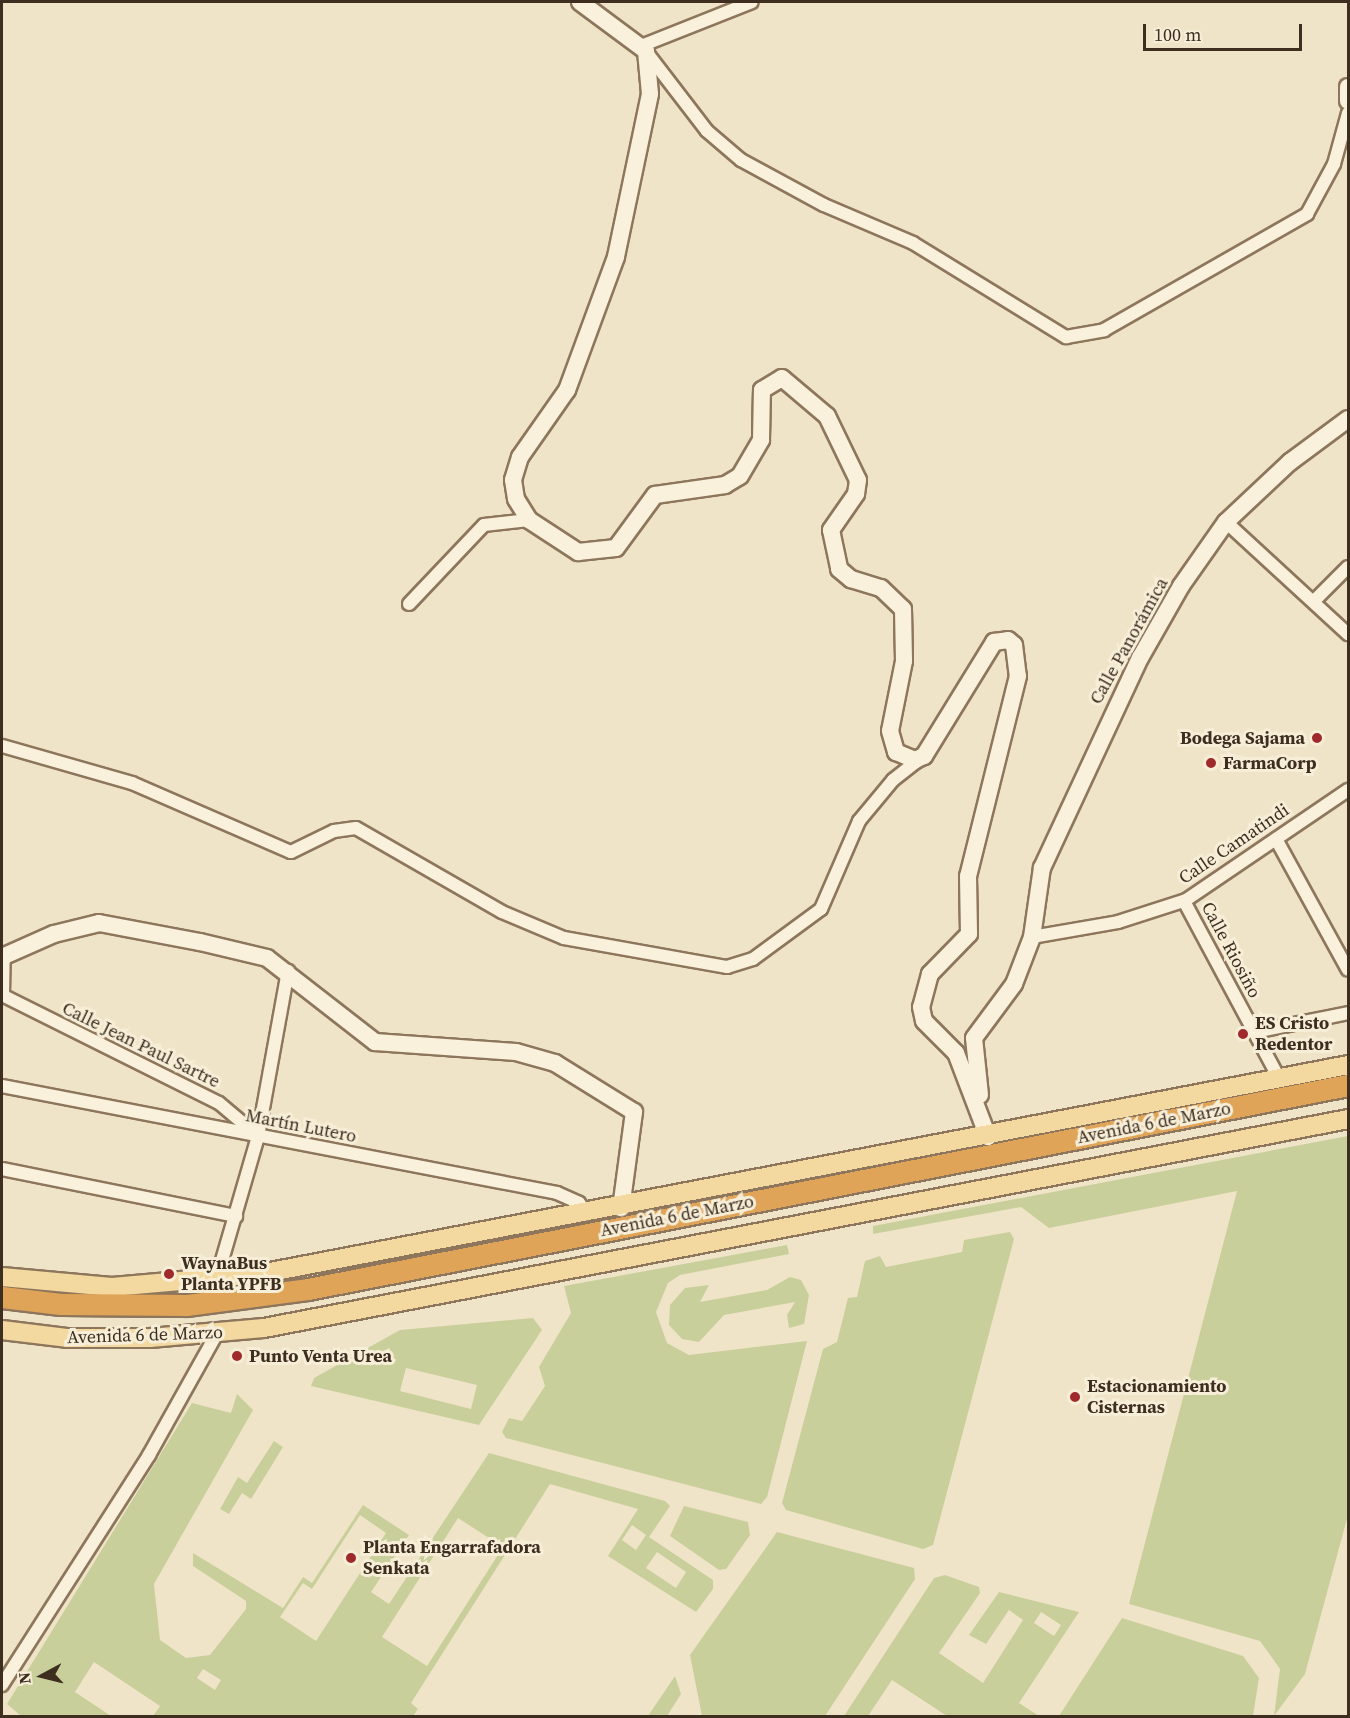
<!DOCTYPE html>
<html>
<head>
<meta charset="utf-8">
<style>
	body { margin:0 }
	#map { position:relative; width:1350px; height:1718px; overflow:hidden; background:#f0e4c8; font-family:"Source Serif 4",serif }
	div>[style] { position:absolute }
	.green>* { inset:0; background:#c9cf9b }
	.roads { filter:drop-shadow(2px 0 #8d765c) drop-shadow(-2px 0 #8d765c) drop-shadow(0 2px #8d765c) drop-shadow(0 -2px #8d765c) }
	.street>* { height:12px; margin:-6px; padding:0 6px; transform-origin:6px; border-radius:6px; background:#faf1dc }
	.secondary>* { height:16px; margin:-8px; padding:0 8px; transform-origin:8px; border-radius:8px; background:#faf1dc }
	.primary>* { height:18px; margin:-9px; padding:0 9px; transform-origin:9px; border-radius:9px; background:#f3d9a0 }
	.highway>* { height:21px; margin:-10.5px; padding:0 10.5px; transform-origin:10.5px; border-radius:10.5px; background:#e0a458 }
	.dots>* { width:16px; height:16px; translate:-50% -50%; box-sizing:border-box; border:3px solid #f7eed8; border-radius:50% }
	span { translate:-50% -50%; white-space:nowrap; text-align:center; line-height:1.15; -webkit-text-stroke:6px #f7eed8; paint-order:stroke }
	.street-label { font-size:18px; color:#3d2e20 }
	.poi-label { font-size:18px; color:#3d2e20; font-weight:700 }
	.right { translate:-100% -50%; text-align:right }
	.left { translate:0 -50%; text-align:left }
	.frame { position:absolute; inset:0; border:3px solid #3d2e20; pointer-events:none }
	.north { position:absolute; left:12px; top:1646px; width:60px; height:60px; -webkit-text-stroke:4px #f7eed8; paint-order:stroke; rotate:263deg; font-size:16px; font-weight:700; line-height:24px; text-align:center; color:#3d2e20 }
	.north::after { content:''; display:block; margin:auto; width:21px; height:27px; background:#3d2e20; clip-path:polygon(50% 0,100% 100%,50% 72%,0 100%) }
	.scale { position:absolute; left:1143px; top:24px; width:159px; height:27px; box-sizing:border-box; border:3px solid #3d2e20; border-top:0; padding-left:8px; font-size:18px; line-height:21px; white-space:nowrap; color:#3d2e20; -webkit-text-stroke:4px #f7eed8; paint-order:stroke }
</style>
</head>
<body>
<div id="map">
	<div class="green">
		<div style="clip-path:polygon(1348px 1136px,1348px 1515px,1305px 1674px,1274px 1716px,1280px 1669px,1260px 1641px,1129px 1604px,1237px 1191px,1049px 1228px,1021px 1207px,873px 1234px,873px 1226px)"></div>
		<div style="clip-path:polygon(1010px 1232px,1014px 1239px,933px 1545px,923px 1549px,786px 1510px,782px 1503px,823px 1349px,837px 1342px,848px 1298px,857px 1297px,865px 1261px,880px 1256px,886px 1267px,962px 1252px,964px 1240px)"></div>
		<div style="clip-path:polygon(787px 1245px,789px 1254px,680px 1275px,668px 1283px,656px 1312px,667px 1343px,689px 1355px,807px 1341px,767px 1497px,761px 1504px,506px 1438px,502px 1432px,509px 1418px,522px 1421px,545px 1386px,539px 1367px,571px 1313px,564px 1286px)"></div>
		<div style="clip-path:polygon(790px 1277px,801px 1280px,809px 1295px,804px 1324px,789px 1328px,787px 1315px,795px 1302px,724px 1315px,699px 1342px,682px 1339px,669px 1325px,670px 1305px,685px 1288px,709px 1285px,700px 1302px,767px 1290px)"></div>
		<div style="clip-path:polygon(evenodd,533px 1318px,542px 1330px,479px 1425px,311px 1386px,314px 1378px,400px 1330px,533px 1318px,406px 1368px,477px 1385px,471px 1409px,400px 1391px,406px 1368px)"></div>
		<div style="clip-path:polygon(evenodd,237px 1394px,253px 1410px,154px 1584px,160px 1640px,186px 1658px,210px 1655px,246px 1609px,246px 1601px,193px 1566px,193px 1553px,283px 1608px,303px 1577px,312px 1583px,363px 1505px,409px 1535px,371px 1592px,389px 1604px,489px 1453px,665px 1501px,670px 1506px,649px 1537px,713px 1580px,713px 1589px,696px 1612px,608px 1556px,638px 1509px,550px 1484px,411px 1703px,418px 1709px,413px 1716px,153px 1716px,160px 1706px,94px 1662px,75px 1692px,111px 1716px,21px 1716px,7px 1704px,192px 1403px,231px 1413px,237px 1394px,360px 1515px,386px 1533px,316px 1641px,280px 1617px,303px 1583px,312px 1589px,360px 1515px,237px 1394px,458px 1518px,503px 1547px,427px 1666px,382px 1637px,458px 1518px,237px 1394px,632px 1525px,646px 1535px,636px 1550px,622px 1540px,632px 1525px,237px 1394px,657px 1552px,686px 1572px,676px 1588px,646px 1568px,657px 1552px,237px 1394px,203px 1669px,221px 1680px,215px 1690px,197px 1678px,203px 1669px)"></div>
		<div style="clip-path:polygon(274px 1441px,283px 1447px,251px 1499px,242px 1493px,229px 1514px,220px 1509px,238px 1477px,247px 1483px)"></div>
		<div style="clip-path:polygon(684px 1506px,748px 1522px,750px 1535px,726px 1569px,719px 1570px,670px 1536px)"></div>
		<div style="clip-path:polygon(777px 1532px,914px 1568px,915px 1579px,825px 1716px,702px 1716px,690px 1655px)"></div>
		<div style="clip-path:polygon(evenodd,945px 1575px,979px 1587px,980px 1593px,939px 1653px,983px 1683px,1023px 1620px,1009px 1610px,986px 1644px,969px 1635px,999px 1592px,1079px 1612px,1019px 1703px,1039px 1716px,947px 1716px,892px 1680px,868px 1716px,844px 1716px,934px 1578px,945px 1575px,1041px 1612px,1061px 1625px,1054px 1636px,1034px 1623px,1041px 1612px)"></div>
		<div style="clip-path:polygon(1122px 1618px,1243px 1656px,1259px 1678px,1253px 1716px,1059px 1716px)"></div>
		<div style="clip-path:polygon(675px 1676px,681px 1694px,667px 1716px,648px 1716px)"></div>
	</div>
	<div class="roads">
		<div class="street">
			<div style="left:641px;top:46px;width:119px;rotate:-21.6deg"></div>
			<div style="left:644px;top:49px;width:103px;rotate:52.5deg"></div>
			<div style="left:707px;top:131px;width:45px;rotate:40.5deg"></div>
			<div style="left:741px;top:160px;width:94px;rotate:28.5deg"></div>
			<div style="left:824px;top:205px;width:97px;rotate:23.1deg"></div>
			<div style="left:913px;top:243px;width:180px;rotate:31.6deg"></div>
			<div style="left:1066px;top:337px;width:39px;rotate:-10deg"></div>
			<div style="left:1104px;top:330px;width:234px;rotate:-29.7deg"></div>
			<div style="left:1307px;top:214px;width:57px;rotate:-61.6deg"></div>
			<div style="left:1334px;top:164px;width:53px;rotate:-74.6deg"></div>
			<div style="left:1226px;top:522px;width:166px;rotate:42.6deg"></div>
			<div style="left:1314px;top:601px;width:48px;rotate:-45deg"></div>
			<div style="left:409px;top:604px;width:109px;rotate:-46.5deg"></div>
			<div style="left:484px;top:525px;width:45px;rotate:-6.3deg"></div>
			<div style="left:2px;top:746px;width:135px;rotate:15.9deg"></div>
			<div style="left:132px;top:783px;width:173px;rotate:23.5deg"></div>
			<div style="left:291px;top:852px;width:48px;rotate:-26deg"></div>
			<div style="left:334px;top:831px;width:22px;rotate:-8deg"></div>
			<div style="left:356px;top:828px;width:168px;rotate:29.9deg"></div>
			<div style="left:502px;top:912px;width:67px;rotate:22.8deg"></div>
			<div style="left:564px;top:938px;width:166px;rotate:10.1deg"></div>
			<div style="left:727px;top:967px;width:27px;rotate:-17deg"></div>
			<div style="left:753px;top:959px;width:84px;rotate:-36.3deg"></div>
			<div style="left:821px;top:909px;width:96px;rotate:-66.6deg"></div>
			<div style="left:859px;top:821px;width:53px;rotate:-50.3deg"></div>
			<div style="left:893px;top:780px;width:36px;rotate:-38deg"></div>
			<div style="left:1276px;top:839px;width:149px;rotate:61.2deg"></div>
			<div style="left:1184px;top:901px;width:203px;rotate:61.8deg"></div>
			<div style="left:1032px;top:937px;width:87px;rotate:-9.9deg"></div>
			<div style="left:1118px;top:922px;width:71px;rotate:-17.9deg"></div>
			<div style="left:1186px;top:900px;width:196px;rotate:-34.2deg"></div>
			<div style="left:2px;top:995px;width:242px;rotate:26.5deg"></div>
			<div style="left:219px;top:1103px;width:51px;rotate:40.2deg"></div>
			<div style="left:3px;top:996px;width:39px;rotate:-89deg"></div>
			<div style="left:1254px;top:1032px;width:96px;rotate:-11.4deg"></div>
			<div style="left:2px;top:1086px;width:565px;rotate:10.91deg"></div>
			<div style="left:557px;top:1193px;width:24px;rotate:24deg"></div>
			<div style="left:579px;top:1203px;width:14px;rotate:54deg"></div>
			<div style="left:2px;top:1169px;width:239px;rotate:11.4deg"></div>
			<div style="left:216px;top:1281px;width:151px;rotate:-73.8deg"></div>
			<div style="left:258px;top:1136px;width:168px;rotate:-79.7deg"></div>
			<div style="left:2px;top:1685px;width:273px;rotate:-57.4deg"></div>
			<div style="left:149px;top:1455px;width:137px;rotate:-60.8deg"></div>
		</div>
		<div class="secondary">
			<div style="left:580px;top:2px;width:82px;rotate:36.6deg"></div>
			<div style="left:646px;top:51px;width:43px;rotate:84.7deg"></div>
			<div style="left:650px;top:94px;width:167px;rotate:101.8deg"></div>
			<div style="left:616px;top:257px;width:142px;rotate:110.2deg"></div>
			<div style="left:567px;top:390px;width:82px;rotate:125deg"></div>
			<div style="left:520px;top:457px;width:24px;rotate:107deg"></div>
			<div style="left:513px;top:480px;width:19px;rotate:81deg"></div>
			<div style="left:516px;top:499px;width:25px;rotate:58deg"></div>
			<div style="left:529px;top:520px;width:59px;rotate:33.1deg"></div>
			<div style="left:578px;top:552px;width:38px;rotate:-6deg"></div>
			<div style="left:616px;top:548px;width:66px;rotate:-53.7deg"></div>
			<div style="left:655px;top:495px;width:71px;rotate:-8.1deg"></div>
			<div style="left:725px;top:485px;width:17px;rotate:-31deg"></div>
			<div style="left:740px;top:476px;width:42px;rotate:-59.7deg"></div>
			<div style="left:761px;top:440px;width:50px;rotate:-88.9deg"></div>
			<div style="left:762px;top:390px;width:23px;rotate:-31deg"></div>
			<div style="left:782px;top:378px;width:59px;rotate:40.2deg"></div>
			<div style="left:827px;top:416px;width:71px;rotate:64.2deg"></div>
			<div style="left:858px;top:480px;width:14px;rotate:98deg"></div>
			<div style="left:856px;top:494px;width:44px;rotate:124.8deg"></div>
			<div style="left:831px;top:530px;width:40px;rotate:78deg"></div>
			<div style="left:839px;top:569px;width:16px;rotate:40deg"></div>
			<div style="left:851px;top:579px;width:31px;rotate:17deg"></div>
			<div style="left:881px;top:588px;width:30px;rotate:44deg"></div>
			<div style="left:903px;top:609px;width:52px;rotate:88.9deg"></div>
			<div style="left:904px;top:661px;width:71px;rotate:101.3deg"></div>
			<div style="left:890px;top:731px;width:22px;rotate:74deg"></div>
			<div style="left:896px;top:752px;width:21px;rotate:23deg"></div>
			<div style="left:915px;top:760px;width:10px;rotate:-24deg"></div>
			<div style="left:924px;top:756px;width:134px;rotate:-58.4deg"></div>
			<div style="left:994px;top:642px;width:14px;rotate:-8deg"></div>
			<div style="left:1008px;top:640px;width:8px;rotate:40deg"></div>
			<div style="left:1014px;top:645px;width:31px;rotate:83deg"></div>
			<div style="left:1018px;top:676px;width:206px;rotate:104deg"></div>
			<div style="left:968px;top:876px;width:58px;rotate:89deg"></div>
			<div style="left:969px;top:934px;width:56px;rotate:134.3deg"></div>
			<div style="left:930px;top:974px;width:34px;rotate:105deg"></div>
			<div style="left:921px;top:1007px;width:14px;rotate:78deg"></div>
			<div style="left:924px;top:1021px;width:45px;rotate:45deg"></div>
			<div style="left:956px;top:1053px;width:90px;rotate:69.1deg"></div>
			<div style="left:1348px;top:87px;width:14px;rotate:90deg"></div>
			<div style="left:2px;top:957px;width:57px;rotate:-23.9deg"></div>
			<div style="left:54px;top:934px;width:46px;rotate:-13.7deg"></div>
			<div style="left:99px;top:923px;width:103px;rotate:10.7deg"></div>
			<div style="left:200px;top:942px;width:69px;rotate:13.4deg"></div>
			<div style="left:267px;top:958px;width:137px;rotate:37.9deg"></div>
			<div style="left:375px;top:1042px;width:141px;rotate:4.1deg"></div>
			<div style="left:516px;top:1052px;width:41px;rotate:15.8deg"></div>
			<div style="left:555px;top:1063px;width:93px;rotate:31.8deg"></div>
			<div style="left:634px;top:1112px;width:97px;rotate:97.7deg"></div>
			<div style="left:980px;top:1095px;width:57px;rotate:-96deg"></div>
			<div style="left:974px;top:1038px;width:67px;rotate:-53.5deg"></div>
			<div style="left:1014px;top:984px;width:50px;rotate:-69deg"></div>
			<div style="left:1032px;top:937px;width:70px;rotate:-81.8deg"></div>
			<div style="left:1042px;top:868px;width:232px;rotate:-65deg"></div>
			<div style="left:1140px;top:658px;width:83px;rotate:-60.3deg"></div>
			<div style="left:1181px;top:586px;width:78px;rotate:-54.9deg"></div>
			<div style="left:1226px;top:522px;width:88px;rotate:-43.2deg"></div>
			<div style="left:1290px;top:462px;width:72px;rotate:-36.6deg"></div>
		</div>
		<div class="primary">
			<div style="left:2px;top:1277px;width:110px;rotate:5.2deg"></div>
			<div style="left:112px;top:1287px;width:149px;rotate:-5deg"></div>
			<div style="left:260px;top:1274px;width:1108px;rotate:-10.87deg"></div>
			<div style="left:2px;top:1330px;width:65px;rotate:7deg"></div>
			<div style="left:67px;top:1338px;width:83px"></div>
			<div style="left:150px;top:1338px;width:114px;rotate:-5deg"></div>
			<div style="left:264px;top:1328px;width:1104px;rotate:-10.91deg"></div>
		</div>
		<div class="highway">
			<div style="left:2px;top:1297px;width:59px;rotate:6.8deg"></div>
			<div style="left:61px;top:1304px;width:126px;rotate:0.5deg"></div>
			<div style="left:187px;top:1305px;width:122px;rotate:-7.5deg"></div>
			<div style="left:308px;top:1289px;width:1060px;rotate:-11.1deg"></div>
		</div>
	</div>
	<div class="dots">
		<div style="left:1317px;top:738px;background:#9e2a2b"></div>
		<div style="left:1211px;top:763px;background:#9e2a2b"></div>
		<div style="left:1243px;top:1034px;background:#9e2a2b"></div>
		<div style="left:169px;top:1274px;background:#9e2a2b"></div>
		<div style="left:237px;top:1356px;background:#9e2a2b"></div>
		<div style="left:1075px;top:1397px;background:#9e2a2b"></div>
		<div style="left:351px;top:1558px;background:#9e2a2b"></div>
	</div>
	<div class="street-label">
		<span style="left:1129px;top:641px;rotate:-61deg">Calle Panorámica</span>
		<span style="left:1234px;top:844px;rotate:-34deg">Calle Camatindi</span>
		<span style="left:1231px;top:950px;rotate:62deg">Calle Riosiño</span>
		<span style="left:141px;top:1045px;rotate:26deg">Calle Jean Paul Sartre</span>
		<span style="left:1154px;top:1123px;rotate:-11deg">Avenida 6 de Marzo</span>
		<span style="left:301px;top:1126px;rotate:11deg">Martín Lutero</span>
		<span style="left:677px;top:1216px;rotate:-11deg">Avenida 6 de Marzo</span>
		<span style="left:145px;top:1335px;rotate:-2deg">Avenida 6 de Marzo</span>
	</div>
	<div class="poi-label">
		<span class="right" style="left:1305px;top:738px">Bodega Sajama</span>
		<span class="left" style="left:1223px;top:763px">FarmaCorp</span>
		<span class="left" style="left:1255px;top:1034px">ES Cristo<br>Redentor</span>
		<span class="left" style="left:181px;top:1274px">WaynaBus<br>Planta YPFB</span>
		<span class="left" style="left:249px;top:1356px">Punto Venta Urea</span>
		<span class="left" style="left:1087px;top:1397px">Estacionamiento<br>Cisternas</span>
		<span class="left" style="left:363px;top:1558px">Planta Engarrafadora<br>Senkata</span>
	</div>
	<div class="frame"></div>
	<div class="north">N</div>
	<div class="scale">100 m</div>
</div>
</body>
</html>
